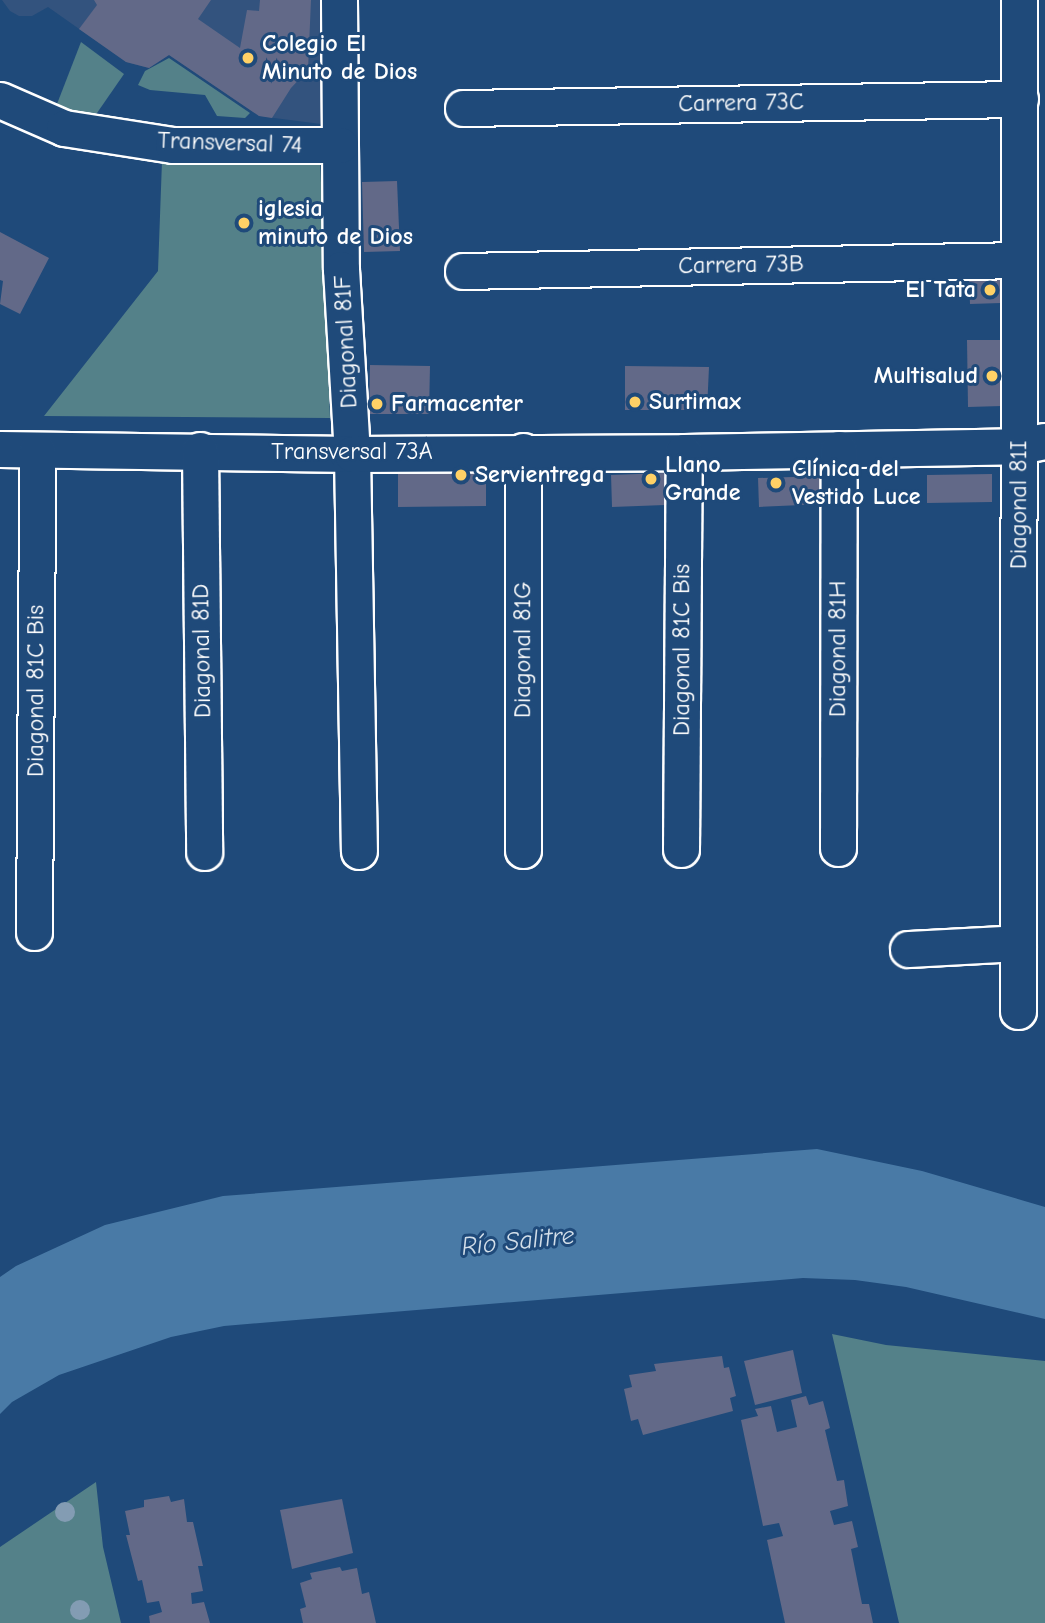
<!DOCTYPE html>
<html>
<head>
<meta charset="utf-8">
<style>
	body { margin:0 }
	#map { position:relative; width:1045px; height:1623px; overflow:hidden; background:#1f4a7a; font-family:"Comic Neue",sans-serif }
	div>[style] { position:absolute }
	.built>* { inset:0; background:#33537e }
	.green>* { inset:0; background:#548189 }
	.water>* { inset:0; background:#497aa6 }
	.building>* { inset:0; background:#626988 }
	.roads { filter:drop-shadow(2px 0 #fff) drop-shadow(-2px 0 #fff) drop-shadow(0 2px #fff) drop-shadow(0 -2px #fff) }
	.minor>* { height:35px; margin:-17.5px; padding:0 17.5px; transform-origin:17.5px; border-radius:17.5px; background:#1f4a7a }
	.trees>* { width:20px; height:20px; margin:-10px; border-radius:50%; background:#839cb3 }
	.dots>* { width:19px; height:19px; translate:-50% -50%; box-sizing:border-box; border:4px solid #1f4a7a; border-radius:50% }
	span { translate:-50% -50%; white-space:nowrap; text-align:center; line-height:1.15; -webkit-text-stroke:6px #1f4a7a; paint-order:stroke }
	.poi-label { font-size:24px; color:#fff; font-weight:700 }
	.left { translate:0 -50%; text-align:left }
	.right { translate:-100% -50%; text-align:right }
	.street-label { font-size:24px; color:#fff }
	.water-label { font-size:26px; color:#d2dee9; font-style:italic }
</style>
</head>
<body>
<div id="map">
	<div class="built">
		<div style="clip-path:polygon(2px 0,321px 0,321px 124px,259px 116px,169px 55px,149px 68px,126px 62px,48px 7px,32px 16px,19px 16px,10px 11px)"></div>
	</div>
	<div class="green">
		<div style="clip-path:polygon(81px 42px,124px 74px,97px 113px,69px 113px,57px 104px)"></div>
		<div style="clip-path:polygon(169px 58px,250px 113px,245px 118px,217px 116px,205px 95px,150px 90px,138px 85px,145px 71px)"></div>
		<div style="clip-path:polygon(320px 157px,330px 418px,44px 416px,158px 271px,162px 161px)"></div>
		<div style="clip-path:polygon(832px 1334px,886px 1345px,1045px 1361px,1045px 1623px,899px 1623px)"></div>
		<div style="clip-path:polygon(96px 1482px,103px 1547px,121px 1623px,0 1623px,0 1547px)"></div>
	</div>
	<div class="water">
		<div style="clip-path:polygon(817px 1149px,922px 1171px,1045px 1207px,1045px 1319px,906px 1287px,855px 1280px,803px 1278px,224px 1326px,171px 1337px,59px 1375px,12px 1402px,0 1414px,0 1277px,16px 1266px,105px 1225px,223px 1196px)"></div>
	</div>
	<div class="building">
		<div style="clip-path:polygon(94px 0,211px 0,198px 19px,240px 48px,247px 10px,259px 11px,260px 0,311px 0,308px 70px,291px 88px,272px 118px,259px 116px,169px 55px,149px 68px,126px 62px,79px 29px,97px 5px)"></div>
		<div style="clip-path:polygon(397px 181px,400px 251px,364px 252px,362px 182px)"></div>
		<div style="clip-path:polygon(0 232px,49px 258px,20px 314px,0 304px,3px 281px,0 280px)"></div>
		<div style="clip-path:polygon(1000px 278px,1001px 303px,970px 304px,969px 279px)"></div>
		<div style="clip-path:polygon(967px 340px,1000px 340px,1002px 406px,968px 407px)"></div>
		<div style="clip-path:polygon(370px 365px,430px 366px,429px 414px,369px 414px)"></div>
		<div style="clip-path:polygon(625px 366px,709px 367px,707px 410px,625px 410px)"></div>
		<div style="clip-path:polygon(398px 469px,486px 469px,486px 506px,398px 507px)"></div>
		<div style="clip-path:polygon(664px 473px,665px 505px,612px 507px,611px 475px)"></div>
		<div style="clip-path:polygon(992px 474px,992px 502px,927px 503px,927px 475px)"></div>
		<div style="clip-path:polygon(823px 476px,824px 504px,759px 507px,758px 478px)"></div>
		<div style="clip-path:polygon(793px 1350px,802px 1393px,755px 1405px,744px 1361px)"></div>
		<div style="clip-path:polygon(722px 1356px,724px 1368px,729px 1367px,736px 1396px,730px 1398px,733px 1411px,643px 1435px,638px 1419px,631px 1421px,624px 1389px,632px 1387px,629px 1375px,656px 1371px,654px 1364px)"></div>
		<div style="clip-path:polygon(806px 1396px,809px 1405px,823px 1401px,830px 1428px,825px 1430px,837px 1481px,844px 1480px,848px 1506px,830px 1511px,834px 1525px,852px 1521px,858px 1547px,851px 1549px,862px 1604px,869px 1604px,873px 1623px,785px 1623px,767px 1540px,783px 1536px,779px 1523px,763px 1526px,741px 1420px,758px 1416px,755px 1409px,771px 1406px,777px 1432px,797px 1427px,791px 1400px)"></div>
		<div style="clip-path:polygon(169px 1496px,171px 1502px,184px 1499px,187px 1522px,193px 1522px,203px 1566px,198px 1566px,203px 1591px,191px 1593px,192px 1604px,204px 1602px,210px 1623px,150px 1623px,149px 1616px,162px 1612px,159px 1601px,147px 1603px,142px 1580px,138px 1581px,126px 1535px,130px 1535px,125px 1511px,144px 1507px,144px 1500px)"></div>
		<div style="clip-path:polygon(342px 1499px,353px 1553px,292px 1569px,280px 1510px)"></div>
		<div style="clip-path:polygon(340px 1567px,342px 1571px,357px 1568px,362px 1594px,369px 1592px,376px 1623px,303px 1623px,300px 1609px,306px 1607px,300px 1583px,312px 1579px,310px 1573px)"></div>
	</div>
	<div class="roads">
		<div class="minor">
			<div style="left:339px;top:0;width:269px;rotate:89.6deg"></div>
			<div style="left:341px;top:269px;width:185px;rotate:86.6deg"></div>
			<div style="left:352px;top:454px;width:397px;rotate:89deg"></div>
			<div style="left:0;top:100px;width:70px;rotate:23.6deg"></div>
			<div style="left:64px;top:128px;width:110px;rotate:8.9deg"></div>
			<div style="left:173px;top:145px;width:167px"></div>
			<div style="left:463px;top:108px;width:557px;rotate:-0.93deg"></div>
			<div style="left:463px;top:271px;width:556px;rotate:-1.13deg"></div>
			<div style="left:0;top:449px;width:352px;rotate:0.8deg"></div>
			<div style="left:352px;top:454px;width:332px;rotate:-0.3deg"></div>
			<div style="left:684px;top:452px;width:335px;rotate:-1deg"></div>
			<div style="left:1019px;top:446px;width:26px;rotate:-11deg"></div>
			<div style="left:200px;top:450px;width:402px;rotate:89.4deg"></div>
			<div style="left:838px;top:848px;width:399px;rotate:-89.9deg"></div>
			<div style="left:681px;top:849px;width:397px;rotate:-89.6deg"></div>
			<div style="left:523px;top:850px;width:399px;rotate:-90deg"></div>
			<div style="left:34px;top:932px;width:482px;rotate:-89.6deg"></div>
			<div style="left:908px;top:949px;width:110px;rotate:-3.1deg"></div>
			<div style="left:1018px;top:1011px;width:1011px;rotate:-89.94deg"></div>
		</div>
	</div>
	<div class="trees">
		<div style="left:65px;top:1512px"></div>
		<div style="left:80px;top:1610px"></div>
	</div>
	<div class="dots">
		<div style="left:248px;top:58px;background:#ffd166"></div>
		<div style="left:244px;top:223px;background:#ffd166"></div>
		<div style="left:990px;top:290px;background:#ffd166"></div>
		<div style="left:992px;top:376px;background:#ffd166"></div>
		<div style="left:635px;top:402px;background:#ffd166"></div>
		<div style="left:377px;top:404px;background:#ffd166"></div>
		<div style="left:461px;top:475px;background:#ffd166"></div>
		<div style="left:651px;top:479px;background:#ffd166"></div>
		<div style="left:776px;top:483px;background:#ffd166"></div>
	</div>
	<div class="poi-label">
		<span class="left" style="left:262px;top:58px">Colegio El<br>Minuto de Dios</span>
		<span class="left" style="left:258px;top:223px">iglesia<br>minuto de Dios</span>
		<span class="right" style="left:976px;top:290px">El Tata</span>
		<span class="right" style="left:978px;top:376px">Multisalud</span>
		<span class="left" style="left:649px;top:402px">Surtimax</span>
		<span class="left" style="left:391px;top:404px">Farmacenter</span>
		<span class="left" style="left:665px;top:479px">Llano<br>Grande</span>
		<span class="left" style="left:792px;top:483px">Clínica del<br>Vestido Luce</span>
		<span class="left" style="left:475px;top:475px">Servientrega</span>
	</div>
	<div class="street-label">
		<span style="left:741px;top:103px;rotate:-1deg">Carrera 73C</span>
		<span style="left:230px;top:143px;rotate:2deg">Transversal 74</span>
		<span style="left:741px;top:265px;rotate:-1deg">Carrera 73B</span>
		<span style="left:346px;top:342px;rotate:-93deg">Diagonal 81F</span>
		<span style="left:352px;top:452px">Transversal 73A</span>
		<span style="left:1019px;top:505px;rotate:-90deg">Diagonal 81I</span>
		<span style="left:838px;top:649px;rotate:-90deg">Diagonal 81H</span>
		<span style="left:523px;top:650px;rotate:-90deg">Diagonal 81G</span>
		<span style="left:682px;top:650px;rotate:-90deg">Diagonal 81C Bis</span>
		<span style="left:202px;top:651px;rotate:-91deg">Diagonal 81D</span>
		<span style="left:36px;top:691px;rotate:-90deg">Diagonal 81C Bis</span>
	</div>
	<div class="water-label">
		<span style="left:518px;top:1242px;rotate:-6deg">Río Salitre</span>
	</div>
</div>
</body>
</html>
